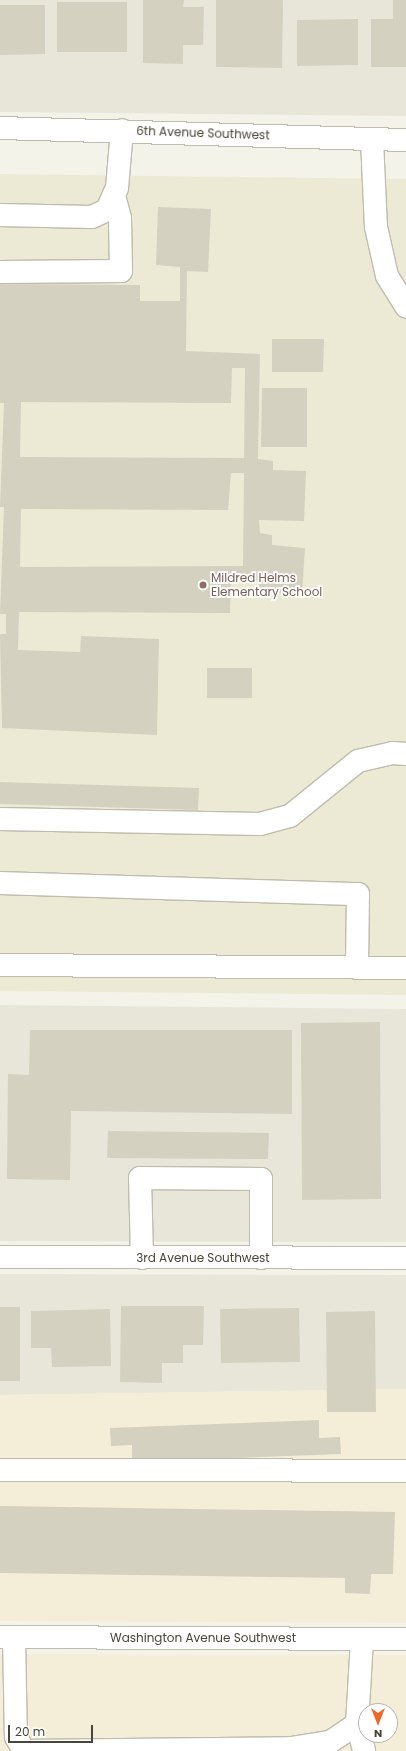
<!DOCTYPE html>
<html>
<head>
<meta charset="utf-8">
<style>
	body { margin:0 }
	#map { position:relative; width:406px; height:1751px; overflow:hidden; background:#f4f3ea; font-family:Poppins,sans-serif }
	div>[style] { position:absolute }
	.residential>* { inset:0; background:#e8e6d9 }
	.commercial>* { inset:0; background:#f4edd7 }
	.education>* { inset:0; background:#ecead5 }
	.building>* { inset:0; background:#d5d1c0 }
	.roads { filter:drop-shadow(1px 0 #bfbcad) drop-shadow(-1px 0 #bfbcad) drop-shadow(0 1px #bfbcad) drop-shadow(0 -1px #bfbcad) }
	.minor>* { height:22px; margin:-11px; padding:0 11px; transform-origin:11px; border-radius:11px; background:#fff }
	.dots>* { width:11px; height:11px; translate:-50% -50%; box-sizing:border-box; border:2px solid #fff; border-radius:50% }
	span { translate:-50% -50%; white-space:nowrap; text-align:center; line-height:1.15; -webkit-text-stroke:3.5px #fff; paint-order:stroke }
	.street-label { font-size:12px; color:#484539 }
	.education-label { font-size:12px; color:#785e54 }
	.left { translate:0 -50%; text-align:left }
	.north { position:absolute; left:358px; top:1703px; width:40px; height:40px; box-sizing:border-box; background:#fff; border:1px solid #b6b5b0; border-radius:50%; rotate:180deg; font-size:11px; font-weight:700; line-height:16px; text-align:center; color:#484539 }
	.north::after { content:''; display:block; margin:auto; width:14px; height:18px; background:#ed6829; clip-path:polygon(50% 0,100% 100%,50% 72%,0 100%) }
	.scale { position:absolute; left:8px; top:1725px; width:85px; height:18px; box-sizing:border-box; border:2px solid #484539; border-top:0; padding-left:5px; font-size:12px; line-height:14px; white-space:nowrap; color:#484539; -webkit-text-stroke:3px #fff; paint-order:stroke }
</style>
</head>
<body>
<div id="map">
	<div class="residential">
		<div style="clip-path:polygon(0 0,406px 0,406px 116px,0 112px)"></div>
		<div style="clip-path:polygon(0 1005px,406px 1009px,406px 1242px,0 1241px)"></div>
		<div style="clip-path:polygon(0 1274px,406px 1275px,406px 1389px,0 1395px)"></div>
	</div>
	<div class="commercial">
		<div style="clip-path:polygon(406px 1389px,406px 1623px,0 1621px,0 1395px)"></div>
		<div style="clip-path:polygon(evenodd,0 1654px,406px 1655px,406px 1751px,0 1751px,0 1654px,366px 1711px,390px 1711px,390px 1735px,366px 1735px,366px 1711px)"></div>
	</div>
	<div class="education">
		<div style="clip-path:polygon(0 174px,406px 179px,406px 995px,0 991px)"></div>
	</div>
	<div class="building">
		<div style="clip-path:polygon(143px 0,184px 0,183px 7px,204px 7px,203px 45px,183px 45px,183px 64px,143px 63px)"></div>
		<div style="clip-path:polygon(216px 0,283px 0,282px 68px,216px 67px)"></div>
		<div style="clip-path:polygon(393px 0,406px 0,406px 67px,371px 67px,371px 19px,393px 19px)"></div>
		<div style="clip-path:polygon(57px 2px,127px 2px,127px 52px,57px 52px)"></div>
		<div style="clip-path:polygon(0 5px,45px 5px,45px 54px,0 55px)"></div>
		<div style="clip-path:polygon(358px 19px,358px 65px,297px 66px,297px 20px)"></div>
		<div style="clip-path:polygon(evenodd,158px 207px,211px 209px,208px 272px,187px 271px,186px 351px,260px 354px,258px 459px,273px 461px,273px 470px,306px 471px,304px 521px,259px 520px,260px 533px,272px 535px,272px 545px,305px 548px,302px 595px,259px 592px,259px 581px,231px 580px,230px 613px,19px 612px,18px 650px,80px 652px,81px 636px,159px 639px,157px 735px,2px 728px,0 634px,6px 634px,6px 614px,0 614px,4px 507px,0 507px,4px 403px,0 403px,0 284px,140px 285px,140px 301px,180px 301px,180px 267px,156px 265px,158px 207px,232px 368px,245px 368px,244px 458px,20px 457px,21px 402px,231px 403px,232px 368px,158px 207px,231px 473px,244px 473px,243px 566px,20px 567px,21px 509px,228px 510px,231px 473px)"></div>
		<div style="clip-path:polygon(272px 339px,324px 339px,323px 372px,272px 372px)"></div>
		<div style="clip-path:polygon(262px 388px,307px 388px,307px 447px,261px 447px)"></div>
		<div style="clip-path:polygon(207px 668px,252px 668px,252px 698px,207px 698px)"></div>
		<div style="clip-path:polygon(0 782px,199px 788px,198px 810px,0 804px)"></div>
		<div style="clip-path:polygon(380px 1022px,381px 1199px,302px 1200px,301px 1023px)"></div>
		<div style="clip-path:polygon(30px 1030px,292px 1030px,292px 1114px,71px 1111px,70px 1180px,7px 1179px,8px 1074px,29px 1075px)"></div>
		<div style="clip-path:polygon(108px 1131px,269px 1133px,268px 1159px,107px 1158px)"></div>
		<div style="clip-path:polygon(121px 1306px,204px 1306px,203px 1345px,183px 1345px,183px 1363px,162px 1363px,162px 1383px,120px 1382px)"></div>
		<div style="clip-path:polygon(0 1307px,20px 1307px,20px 1381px,0 1381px)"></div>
		<div style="clip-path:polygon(299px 1308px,300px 1362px,221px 1363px,220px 1309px)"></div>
		<div style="clip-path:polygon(110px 1309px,111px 1366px,52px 1367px,51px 1348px,31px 1348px,31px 1311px)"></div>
		<div style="clip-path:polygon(375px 1311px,376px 1412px,327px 1412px,326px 1312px)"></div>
		<div style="clip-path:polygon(319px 1420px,319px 1438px,340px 1437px,341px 1454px,132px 1462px,132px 1445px,111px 1446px,110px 1428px)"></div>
		<div style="clip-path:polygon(0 1506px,395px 1512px,393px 1574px,371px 1574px,370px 1594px,345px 1593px,345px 1578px,0 1573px)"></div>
	</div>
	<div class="roads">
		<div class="minor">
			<div style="left:0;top:128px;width:406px;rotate:1.7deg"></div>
			<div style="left:372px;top:140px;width:87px;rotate:87.4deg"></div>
			<div style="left:376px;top:227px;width:50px;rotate:77.3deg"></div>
			<div style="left:387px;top:276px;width:36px;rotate:58deg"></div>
			<div style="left:0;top:215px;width:92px;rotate:1.2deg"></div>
			<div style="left:92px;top:217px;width:17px;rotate:-25deg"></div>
			<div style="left:107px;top:210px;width:24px;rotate:-66deg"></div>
			<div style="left:117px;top:188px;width:58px;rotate:-85.1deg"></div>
			<div style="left:0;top:272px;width:121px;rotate:-0.5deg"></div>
			<div style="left:121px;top:271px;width:53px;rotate:-91.1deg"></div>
			<div style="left:120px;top:218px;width:20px;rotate:-105deg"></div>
			<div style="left:0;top:819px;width:260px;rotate:1.1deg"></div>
			<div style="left:260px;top:824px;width:31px;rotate:-15deg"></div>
			<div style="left:290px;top:816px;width:87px;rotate:-39deg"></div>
			<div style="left:358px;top:761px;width:35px;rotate:-13deg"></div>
			<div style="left:392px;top:753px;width:14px;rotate:4deg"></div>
			<div style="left:0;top:883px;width:358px;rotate:1.8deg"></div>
			<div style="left:358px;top:894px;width:74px;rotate:90.8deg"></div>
			<div style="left:0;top:965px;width:406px;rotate:0.4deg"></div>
			<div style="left:0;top:1257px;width:406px;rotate:0.1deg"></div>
			<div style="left:142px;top:1258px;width:80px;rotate:-91.4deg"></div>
			<div style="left:140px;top:1178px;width:121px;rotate:0.5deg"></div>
			<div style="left:261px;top:1179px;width:79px;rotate:90deg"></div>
			<div style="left:0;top:1470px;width:406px;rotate:0.1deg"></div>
			<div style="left:0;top:1637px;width:406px;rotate:0.3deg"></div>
			<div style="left:14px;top:1637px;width:100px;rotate:88.9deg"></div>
			<div style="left:16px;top:1737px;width:16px;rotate:60deg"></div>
			<div style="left:24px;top:1751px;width:267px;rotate:-0.6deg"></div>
			<div style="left:291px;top:1748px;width:39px;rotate:-9deg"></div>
			<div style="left:330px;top:1742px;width:32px;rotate:-34deg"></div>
			<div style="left:357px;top:1724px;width:85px;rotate:-86.6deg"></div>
			<div style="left:357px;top:1724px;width:28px;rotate:75deg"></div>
		</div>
	</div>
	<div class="dots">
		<div style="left:203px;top:585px;background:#8d6e63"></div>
	</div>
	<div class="street-label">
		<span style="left:203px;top:133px;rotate:2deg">6th Avenue Southwest</span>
		<span style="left:203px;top:1258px">3rd Avenue Southwest</span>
		<span style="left:203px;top:1638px">Washington Avenue Southwest</span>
	</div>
	<div class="education-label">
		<span class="left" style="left:211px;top:585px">Mildred Helms<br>Elementary School</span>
	</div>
	<div class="north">N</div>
	<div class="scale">20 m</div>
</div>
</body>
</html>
